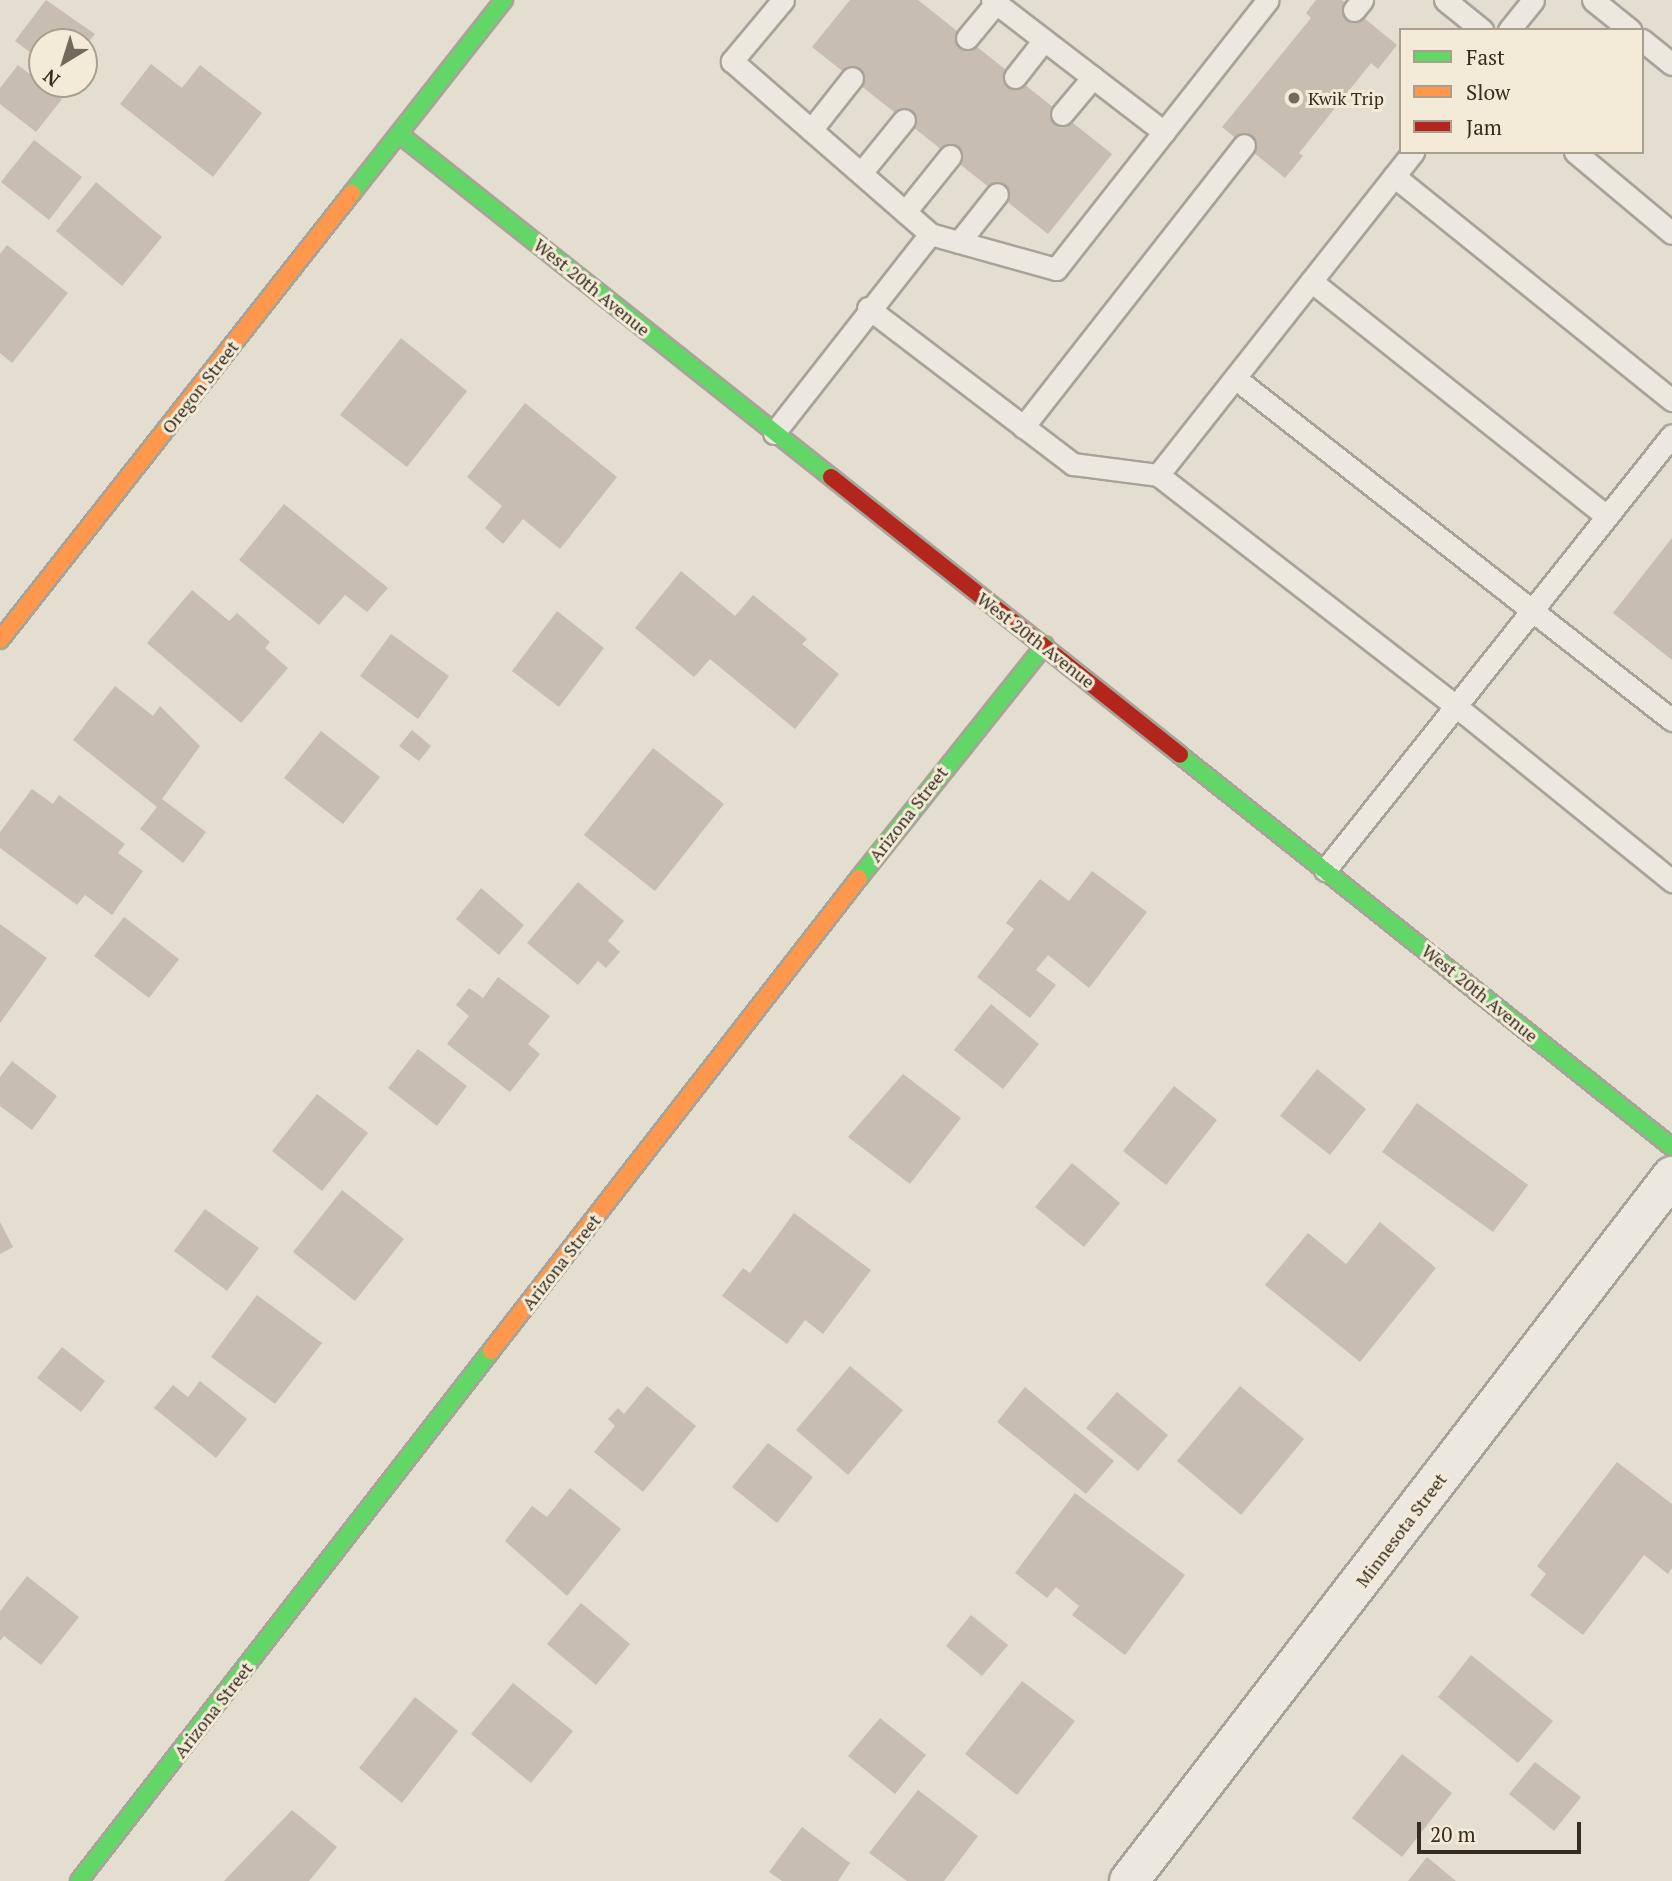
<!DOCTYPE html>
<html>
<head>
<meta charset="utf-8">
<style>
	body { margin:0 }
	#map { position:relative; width:1672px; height:1881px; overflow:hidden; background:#e3ded0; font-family:"PT Serif",serif }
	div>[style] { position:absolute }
	.building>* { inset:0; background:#c7bdb1 }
	.roads { filter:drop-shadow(2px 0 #a8a398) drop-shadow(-2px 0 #a8a398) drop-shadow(0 2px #a8a398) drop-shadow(0 -2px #a8a398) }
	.lane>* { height:21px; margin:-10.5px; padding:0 10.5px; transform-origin:10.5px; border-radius:10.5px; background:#ece8e0 }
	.street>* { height:38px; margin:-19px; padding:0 19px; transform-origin:19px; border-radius:19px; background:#ece8e0 }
	.fast>* { height:16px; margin:-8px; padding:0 8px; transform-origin:8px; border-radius:8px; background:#63d668 }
	.slow>* { height:16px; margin:-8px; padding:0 8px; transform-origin:8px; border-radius:8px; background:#ff974d }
	.jam>* { height:16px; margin:-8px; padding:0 8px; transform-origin:8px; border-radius:8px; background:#b3261e }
	.dots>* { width:19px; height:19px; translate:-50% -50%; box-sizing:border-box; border:4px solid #f3ebd7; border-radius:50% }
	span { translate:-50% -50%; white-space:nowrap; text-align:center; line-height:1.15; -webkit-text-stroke:6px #f3ebd7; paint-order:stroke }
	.poi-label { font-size:18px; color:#372c21 }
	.left { translate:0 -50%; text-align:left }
	.street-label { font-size:18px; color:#372c21 }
	.legend { position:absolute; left:1399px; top:28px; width:245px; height:126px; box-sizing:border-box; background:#f3ebd7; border:2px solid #a89f8e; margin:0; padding:9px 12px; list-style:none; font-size:21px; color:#372c21 }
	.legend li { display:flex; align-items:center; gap:14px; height:35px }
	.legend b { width:35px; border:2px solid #a89f8e }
	.north { position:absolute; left:28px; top:28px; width:70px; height:70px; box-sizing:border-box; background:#f3ebd7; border:2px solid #a89f8e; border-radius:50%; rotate:218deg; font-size:19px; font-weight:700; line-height:28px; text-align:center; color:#372c21 }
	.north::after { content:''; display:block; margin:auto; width:24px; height:32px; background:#736a5e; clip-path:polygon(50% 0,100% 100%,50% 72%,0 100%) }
	.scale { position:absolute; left:1417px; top:1822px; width:164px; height:32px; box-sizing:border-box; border:4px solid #372c21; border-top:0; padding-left:9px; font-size:21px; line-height:24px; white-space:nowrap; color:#372c21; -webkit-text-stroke:5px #f3ebd7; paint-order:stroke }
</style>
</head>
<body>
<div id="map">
	<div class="building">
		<div style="clip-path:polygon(46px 0,95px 34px,84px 47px,84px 42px,42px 42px,42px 61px,15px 41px)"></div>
		<div style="clip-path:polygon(850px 0,918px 0,1112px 154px,1048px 234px,812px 47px)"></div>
		<div style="clip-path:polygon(1316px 0,1342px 0,1397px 45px,1378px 69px,1371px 63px,1299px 153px,1303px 156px,1285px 178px,1222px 127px,1311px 18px,1306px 13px)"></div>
		<div style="clip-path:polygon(151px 64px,182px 88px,200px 65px,262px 113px,213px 177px,120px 104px)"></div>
		<div style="clip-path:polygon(18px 65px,62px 99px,36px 132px,0 104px,0 88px)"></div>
		<div style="clip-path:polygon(34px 140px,82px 177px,49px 220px,1px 182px)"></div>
		<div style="clip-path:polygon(96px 182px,162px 237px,122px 286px,56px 231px)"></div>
		<div style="clip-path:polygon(7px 245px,68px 293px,12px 363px,0 353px,0 254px)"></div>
		<div style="clip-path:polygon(401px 338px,467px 391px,407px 467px,340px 415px)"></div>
		<div style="clip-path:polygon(525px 403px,617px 477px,560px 549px,523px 519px,503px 544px,485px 528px,502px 506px,467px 477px)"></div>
		<div style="clip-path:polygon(284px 504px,388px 588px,367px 612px,345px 595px,319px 625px,239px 560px)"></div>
		<div style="clip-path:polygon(1672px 538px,1672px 660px,1613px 613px)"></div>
		<div style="clip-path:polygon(681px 571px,735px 616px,753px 595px,807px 639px,802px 644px,839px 674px,795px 729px,710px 659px,694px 677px,635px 628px)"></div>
		<div style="clip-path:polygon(192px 590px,229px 621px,237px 613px,270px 642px,265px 648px,288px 668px,241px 723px,147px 643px)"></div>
		<div style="clip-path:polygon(557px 611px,604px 648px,559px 707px,512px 671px)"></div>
		<div style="clip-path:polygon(391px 634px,449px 676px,418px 719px,360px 676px)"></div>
		<div style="clip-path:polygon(115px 686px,153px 716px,160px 706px,200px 746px,162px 799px,206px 832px,183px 863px,140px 829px,157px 807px,73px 740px)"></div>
		<div style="clip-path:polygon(412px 730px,431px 746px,419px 761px,399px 746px)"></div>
		<div style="clip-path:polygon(321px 731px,380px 777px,343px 824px,284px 778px)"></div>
		<div style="clip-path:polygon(653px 748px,724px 804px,655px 891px,584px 835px)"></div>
		<div style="clip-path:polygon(32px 789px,53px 804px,59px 795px,125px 844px,118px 853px,143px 871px,112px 915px,85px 895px,77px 905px,0 848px,0 832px)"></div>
		<div style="clip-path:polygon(1092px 871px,1147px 912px,1089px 988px,1048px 955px,1036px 970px,1056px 985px,1030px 1018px,977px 977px,1014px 929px,1006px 923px,1040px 879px,1069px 901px)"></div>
		<div style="clip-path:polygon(578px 882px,624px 921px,608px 941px,620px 952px,606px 968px,598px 961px,578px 985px,527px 943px)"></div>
		<div style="clip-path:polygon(481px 888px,524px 925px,499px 955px,456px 919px)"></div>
		<div style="clip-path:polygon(124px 917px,179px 959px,149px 998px,94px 956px)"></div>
		<div style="clip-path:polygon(0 924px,47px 958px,0 1023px)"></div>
		<div style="clip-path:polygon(498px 977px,550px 1016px,528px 1044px,540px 1054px,510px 1092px,447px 1044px,469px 1016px,456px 1005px,469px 988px,483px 998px)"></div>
		<div style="clip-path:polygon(991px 1004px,1039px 1044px,1003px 1089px,954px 1050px)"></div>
		<div style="clip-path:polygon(418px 1049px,467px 1086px,437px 1126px,388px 1088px)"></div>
		<div style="clip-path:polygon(12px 1061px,57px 1096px,32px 1130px,0 1106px,0 1077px)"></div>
		<div style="clip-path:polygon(1317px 1069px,1366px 1109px,1330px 1155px,1280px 1116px)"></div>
		<div style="clip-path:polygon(903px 1074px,961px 1118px,910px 1184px,848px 1137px)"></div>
		<div style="clip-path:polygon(1174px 1086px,1217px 1120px,1166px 1185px,1123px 1151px)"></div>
		<div style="clip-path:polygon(317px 1094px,368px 1133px,322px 1191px,272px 1151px)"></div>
		<div style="clip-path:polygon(1417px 1103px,1528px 1185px,1493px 1232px,1382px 1152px)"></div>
		<div style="clip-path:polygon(1072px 1163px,1120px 1203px,1084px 1247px,1035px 1207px)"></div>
		<div style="clip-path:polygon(342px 1190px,404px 1239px,355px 1301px,293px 1252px)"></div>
		<div style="clip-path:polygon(205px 1209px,259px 1248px,227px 1291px,174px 1251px)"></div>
		<div style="clip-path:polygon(794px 1213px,871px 1270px,823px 1334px,805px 1320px,787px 1344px,722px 1296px,743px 1268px,750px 1273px)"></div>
		<div style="clip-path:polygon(0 1222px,13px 1247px,0 1254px)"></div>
		<div style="clip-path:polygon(1380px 1222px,1436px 1268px,1360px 1362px,1265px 1285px,1308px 1233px,1346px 1264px)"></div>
		<div style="clip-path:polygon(257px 1295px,322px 1343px,275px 1404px,211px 1357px)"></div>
		<div style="clip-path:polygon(62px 1347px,105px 1381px,81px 1412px,37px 1378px)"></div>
		<div style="clip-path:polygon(850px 1366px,903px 1410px,848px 1475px,796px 1430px)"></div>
		<div style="clip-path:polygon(200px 1381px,247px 1419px,216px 1458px,154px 1408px,173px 1385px,188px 1397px)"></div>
		<div style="clip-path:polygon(647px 1386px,696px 1426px,643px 1492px,594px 1452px,615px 1426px,608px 1419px,618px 1408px,624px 1414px)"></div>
		<div style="clip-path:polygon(1240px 1386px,1304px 1439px,1241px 1515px,1177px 1461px)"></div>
		<div style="clip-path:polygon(1025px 1387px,1114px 1461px,1086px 1494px,997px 1422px)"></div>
		<div style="clip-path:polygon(1117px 1392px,1168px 1435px,1138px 1471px,1086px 1428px)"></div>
		<div style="clip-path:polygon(768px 1443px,813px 1477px,777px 1523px,732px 1487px)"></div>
		<div style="clip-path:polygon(1617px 1462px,1672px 1504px,1672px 1568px,1668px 1574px,1644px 1555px,1583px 1635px,1530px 1595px,1546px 1574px,1537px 1566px)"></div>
		<div style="clip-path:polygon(570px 1488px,621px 1529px,567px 1596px,505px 1541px,532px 1506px,547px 1517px)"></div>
		<div style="clip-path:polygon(1075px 1493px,1185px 1575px,1125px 1655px,1072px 1615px,1079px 1606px,1056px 1587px,1047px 1598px,1015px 1573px)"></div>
		<div style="clip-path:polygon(27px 1576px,79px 1617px,41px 1665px,4px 1636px,0 1641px,0 1611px)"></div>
		<div style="clip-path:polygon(581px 1603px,630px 1644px,596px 1685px,547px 1644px)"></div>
		<div style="clip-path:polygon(971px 1615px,1008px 1645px,982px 1676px,946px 1646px)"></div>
		<div style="clip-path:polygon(1471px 1655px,1553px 1721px,1518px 1763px,1438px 1697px)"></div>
		<div style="clip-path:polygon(1022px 1681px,1075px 1721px,1017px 1795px,965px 1754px)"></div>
		<div style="clip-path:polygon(513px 1683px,573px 1731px,531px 1783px,471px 1734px)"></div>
		<div style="clip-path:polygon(415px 1697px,458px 1731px,402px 1803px,359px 1768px)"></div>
		<div style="clip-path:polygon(880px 1718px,926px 1755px,895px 1794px,848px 1756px)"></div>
		<div style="clip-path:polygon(1402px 1754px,1452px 1793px,1402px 1857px,1352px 1818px)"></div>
		<div style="clip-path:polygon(1535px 1762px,1581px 1797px,1554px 1831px,1509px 1794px)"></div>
		<div style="clip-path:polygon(918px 1790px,978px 1836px,944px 1881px,907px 1881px,869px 1853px)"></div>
		<div style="clip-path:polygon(292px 1810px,337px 1847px,309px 1881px,224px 1881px)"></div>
		<div style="clip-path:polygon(802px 1827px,850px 1863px,838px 1881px,782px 1881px,769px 1872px)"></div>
		<div style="clip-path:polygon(1427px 1857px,1456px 1881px,1408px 1881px)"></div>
	</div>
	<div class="roads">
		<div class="lane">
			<div style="left:783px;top:0;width:80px;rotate:129.9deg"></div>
			<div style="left:732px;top:61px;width:263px;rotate:41.1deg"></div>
			<div style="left:930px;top:234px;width:131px;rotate:15.5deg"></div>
			<div style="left:1056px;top:269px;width:342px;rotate:-51.8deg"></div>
			<div style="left:992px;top:0;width:217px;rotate:37.5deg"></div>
			<div style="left:1445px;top:0;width:48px;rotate:39deg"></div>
			<div style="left:1593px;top:0;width:48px;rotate:39deg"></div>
			<div style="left:1354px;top:10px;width:13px;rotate:-51deg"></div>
			<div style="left:1509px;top:30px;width:38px;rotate:-51deg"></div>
			<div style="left:967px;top:38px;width:45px;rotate:-50.4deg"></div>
			<div style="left:1642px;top:40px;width:38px;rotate:39deg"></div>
			<div style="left:1015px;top:77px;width:47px;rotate:-51.9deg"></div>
			<div style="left:1062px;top:114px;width:48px;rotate:-50deg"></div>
			<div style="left:811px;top:130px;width:66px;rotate:-51.7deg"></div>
			<div style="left:1575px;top:152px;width:126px;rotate:39.9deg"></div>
			<div style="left:861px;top:173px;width:68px;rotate:-50.9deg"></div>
			<div style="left:1394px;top:176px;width:357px;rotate:38.9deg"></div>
			<div style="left:905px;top:212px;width:72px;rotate:-51.2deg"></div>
			<div style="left:959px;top:242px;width:61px;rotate:-51.6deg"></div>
			<div style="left:1311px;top:281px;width:377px;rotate:38.5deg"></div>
			<div style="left:868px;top:308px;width:258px;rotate:37.3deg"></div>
			<div style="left:1073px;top:464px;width:86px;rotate:7.4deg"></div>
			<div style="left:1158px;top:475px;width:378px;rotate:37.8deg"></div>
			<div style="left:1457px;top:707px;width:277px;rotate:39deg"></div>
			<div style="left:1235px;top:378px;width:555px;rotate:38.05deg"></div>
			<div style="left:1023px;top:427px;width:358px;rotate:-51.9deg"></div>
			<div style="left:774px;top:433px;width:253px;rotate:-51.9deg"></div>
			<div style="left:1158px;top:475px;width:412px;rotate:-51.7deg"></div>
			<div style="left:1325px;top:870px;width:556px;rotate:-51.42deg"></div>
		</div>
		<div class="street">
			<div style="left:1129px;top:1881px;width:890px;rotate:-52.4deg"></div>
		</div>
		<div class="fast">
			<div style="left:399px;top:134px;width:552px;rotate:38.45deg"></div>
			<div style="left:352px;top:193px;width:246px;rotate:-51.8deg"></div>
			<div style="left:1180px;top:755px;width:629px;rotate:38.55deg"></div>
			<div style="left:859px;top:878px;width:298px;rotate:-51.4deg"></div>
			<div style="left:79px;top:1881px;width:671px;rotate:-52.14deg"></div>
		</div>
		<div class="slow">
			<div style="left:0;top:640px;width:569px;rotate:-51.78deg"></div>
			<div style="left:491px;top:1351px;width:599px;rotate:-52.12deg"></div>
		</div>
		<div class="jam">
			<div style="left:831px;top:477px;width:446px;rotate:38.5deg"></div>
		</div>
	</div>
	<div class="dots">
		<div style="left:1294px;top:98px;background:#736a5e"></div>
	</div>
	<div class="poi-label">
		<span class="left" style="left:1308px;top:98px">Kwik Trip</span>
	</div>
	<div class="street-label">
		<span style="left:592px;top:287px;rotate:39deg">West 20th Avenue</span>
		<span style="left:200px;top:387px;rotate:-52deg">Oregon Street</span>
		<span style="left:1036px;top:640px;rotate:38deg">West 20th Avenue</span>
		<span style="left:908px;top:814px;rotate:-52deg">Arizona Street</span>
		<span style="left:1480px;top:993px;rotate:39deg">West 20th Avenue</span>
		<span style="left:561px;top:1262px;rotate:-52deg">Arizona Street</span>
		<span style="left:1401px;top:1530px;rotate:-53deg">Minnesota Street</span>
		<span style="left:213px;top:1710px;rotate:-52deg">Arizona Street</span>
	</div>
	<ul class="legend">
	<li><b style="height:9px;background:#63d668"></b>Fast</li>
	<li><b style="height:9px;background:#ff974d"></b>Slow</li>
	<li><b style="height:9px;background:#b3261e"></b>Jam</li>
	</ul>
	<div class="north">N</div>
	<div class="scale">20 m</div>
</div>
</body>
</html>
